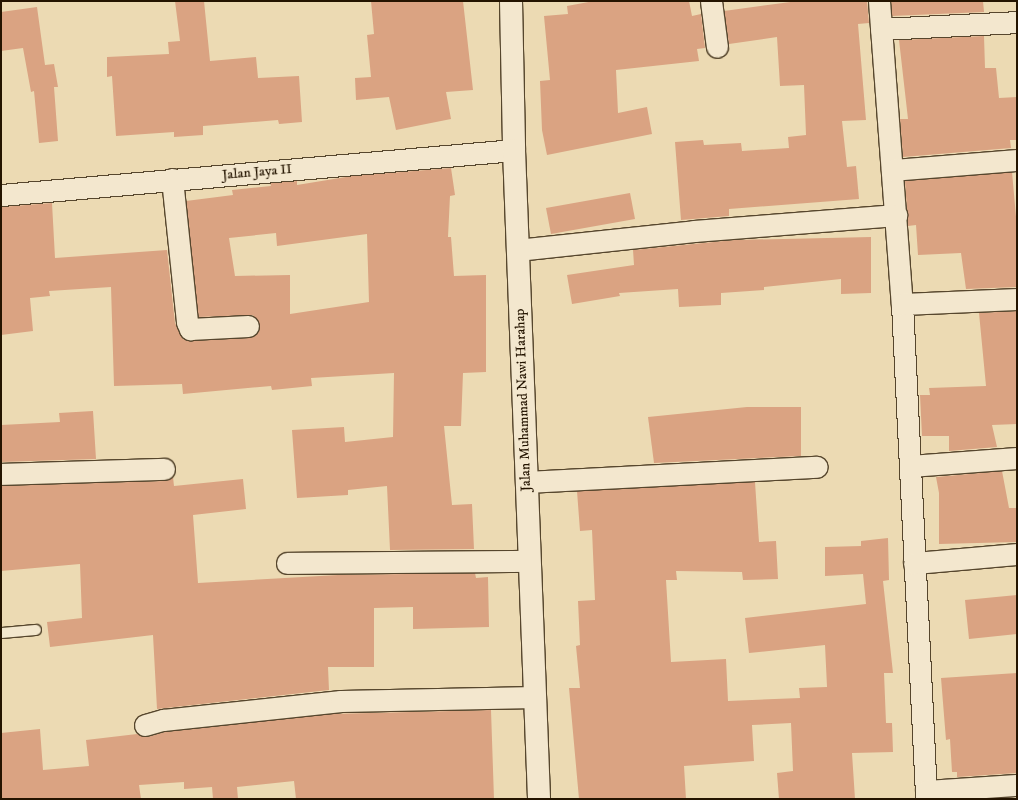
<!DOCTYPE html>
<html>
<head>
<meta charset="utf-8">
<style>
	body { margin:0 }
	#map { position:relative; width:1018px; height:800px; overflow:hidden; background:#ecdab3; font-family:"IM FELL DW Pica",serif }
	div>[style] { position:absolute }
	.building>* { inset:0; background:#daa382 }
	.roads { filter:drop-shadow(1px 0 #56462d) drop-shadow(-1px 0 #56462d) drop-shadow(0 1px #56462d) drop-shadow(0 -1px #56462d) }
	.service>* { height:10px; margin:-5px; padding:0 5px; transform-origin:5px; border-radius:5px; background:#f3e7ce }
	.minor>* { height:21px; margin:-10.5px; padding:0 10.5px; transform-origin:10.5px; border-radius:10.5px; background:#f3e7ce }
	.secondary>* { height:22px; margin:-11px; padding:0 11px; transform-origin:11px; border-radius:11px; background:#f3e7ce }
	span { translate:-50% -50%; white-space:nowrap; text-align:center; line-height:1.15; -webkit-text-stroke:3px #f3e7ce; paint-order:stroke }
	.street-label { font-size:14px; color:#241400 }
	.frame { position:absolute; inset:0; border:2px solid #241400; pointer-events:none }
</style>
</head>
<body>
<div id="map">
	<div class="building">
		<div style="clip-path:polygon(175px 1px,204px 1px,210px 61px,256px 57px,258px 78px,299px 76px,302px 122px,279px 124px,278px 120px,203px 126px,203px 135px,174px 137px,174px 132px,116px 136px,112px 76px,107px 77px,107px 57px,169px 54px,168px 42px,180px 41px)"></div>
		<div style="clip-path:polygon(371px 1px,463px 1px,473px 90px,446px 92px,451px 119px,396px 130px,389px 97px,356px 100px,355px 78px,371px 77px,367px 35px,374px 34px)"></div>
		<div style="clip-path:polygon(594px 1px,689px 1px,692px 16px,701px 14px,705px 48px,697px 49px,699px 61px,616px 70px,618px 113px,647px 107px,652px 134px,547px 155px,542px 130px,540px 81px,550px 80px,544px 16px,568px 14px,567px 6px)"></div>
		<div style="clip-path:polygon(798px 1px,867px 1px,869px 23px,858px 24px,866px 120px,842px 121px,847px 167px,856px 166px,859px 199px,729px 209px,729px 216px,681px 220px,675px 142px,703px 140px,704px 145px,741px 143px,742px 151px,789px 148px,788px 137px,806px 135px,804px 85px,780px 86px,777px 37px,729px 44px,724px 11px)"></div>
		<div style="clip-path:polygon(891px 1px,983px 1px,984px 12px,892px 16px)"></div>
		<div style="clip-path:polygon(37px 7px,45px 65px,54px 64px,58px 87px,54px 87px,58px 141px,39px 143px,34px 91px,31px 92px,23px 48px,1px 51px,1px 12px)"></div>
		<div style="clip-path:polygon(984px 36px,985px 68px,996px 68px,999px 98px,1017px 97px,1017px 140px,1010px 140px,1011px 148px,903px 157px,900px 119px,908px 119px,899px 40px)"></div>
		<div style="clip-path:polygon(evenodd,451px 168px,455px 195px,450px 196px,448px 237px,451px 237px,454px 276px,486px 275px,486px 372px,463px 373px,461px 426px,444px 426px,452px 505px,472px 504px,474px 549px,390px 550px,387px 486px,348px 490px,348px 495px,297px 498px,292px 430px,344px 427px,345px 442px,393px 437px,394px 373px,311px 378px,312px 386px,272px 390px,271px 386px,183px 394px,182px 384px,114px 386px,111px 287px,49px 291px,50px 296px,30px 298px,33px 331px,1px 335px,1px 207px,52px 203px,55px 258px,167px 250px,175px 323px,183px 339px,191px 341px,249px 338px,255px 336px,260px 326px,253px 315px,198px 317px,186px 201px,233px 195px,232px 190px,271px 186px,270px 183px,297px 181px,297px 185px,352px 176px,451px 168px,276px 233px,277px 246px,367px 234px,369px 302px,290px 314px,290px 275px,235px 276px,229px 238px,276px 233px)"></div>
		<div style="clip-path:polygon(1012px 172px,1017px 228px,1017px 287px,966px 289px,961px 253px,918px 255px,916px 225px,908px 226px,905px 181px)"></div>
		<div style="clip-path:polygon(630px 193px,635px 219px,551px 234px,546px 208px)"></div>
		<div style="clip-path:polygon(871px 237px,871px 293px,841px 294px,841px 279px,764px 287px,764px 290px,721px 293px,721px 305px,679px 307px,678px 289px,619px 293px,620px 296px,572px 304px,567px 275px,634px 265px,633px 250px,734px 240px)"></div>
		<div style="clip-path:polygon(1017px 311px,1017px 424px,992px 425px,997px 447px,949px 451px,949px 436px,922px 436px,920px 395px,930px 395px,929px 388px,986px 386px,979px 313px)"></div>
		<div style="clip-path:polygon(747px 407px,801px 407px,801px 456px,654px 463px,648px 417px)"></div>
		<div style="clip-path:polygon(93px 411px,96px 459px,1px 462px,1px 425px,60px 422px,59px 413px)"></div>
		<div style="clip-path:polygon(1002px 471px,1009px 508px,1016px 508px,1016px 542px,939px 544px,939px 493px,936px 477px)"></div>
		<div style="clip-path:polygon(173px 477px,174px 486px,243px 479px,246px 509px,193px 515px,198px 583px,338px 575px,475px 573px,476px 578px,488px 577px,489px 627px,413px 629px,413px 607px,374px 608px,374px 667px,328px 667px,329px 690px,157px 709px,153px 635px,50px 647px,47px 622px,82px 618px,80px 564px,1px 571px,1px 486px,164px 481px)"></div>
		<div style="clip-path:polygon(755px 482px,759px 542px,776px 541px,778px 579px,743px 580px,742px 572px,676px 571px,677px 580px,666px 580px,671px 662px,726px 659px,728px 701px,800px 698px,799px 688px,827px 687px,825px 645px,749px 653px,745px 618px,866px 604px,863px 574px,825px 576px,825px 547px,861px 546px,861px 541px,888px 538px,889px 580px,883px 581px,893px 673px,884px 673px,886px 723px,892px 723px,893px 752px,852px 753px,855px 799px,779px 799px,777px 773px,793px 771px,791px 723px,752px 725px,754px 761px,684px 766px,686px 799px,579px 799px,569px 688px,580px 688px,576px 646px,580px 645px,578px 601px,595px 600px,592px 530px,580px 531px,577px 491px)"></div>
		<div style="clip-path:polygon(1017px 595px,1017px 634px,969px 639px,965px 600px)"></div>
		<div style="clip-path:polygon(1017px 673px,1017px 773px,957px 777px,957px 772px,952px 772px,950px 739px,946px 740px,941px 678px)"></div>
		<div style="clip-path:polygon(491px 710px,494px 799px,296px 799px,294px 781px,237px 787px,238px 799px,213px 799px,212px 787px,184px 789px,184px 782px,139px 785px,141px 799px,1px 799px,1px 733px,40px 729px,43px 770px,89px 766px,86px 740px,137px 734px,148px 737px,165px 732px,331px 714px)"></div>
	</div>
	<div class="roads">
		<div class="service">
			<div style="left:1px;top:633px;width:35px;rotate:-5deg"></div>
		</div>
		<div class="minor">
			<div style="left:711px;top:1px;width:46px;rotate:82.6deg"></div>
			<div style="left:879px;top:1px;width:304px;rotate:85.7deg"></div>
			<div style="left:902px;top:304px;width:496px;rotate:87.2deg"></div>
			<div style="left:881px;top:29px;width:136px;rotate:-2.9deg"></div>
			<div style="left:892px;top:170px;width:125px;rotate:-4.6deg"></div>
			<div style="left:172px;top:179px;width:144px;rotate:84deg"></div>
			<div style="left:187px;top:322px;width:8px;rotate:67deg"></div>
			<div style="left:190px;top:329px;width:58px;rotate:-3deg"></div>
			<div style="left:1px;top:195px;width:515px;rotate:-5.01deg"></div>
			<div style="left:517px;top:250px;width:178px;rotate:-6.1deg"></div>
			<div style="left:694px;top:231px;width:203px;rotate:-4.5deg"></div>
			<div style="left:902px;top:304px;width:115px;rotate:-2.5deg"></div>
			<div style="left:910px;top:466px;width:107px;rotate:-4.3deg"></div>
			<div style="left:1px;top:474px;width:163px;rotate:-1.8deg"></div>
			<div style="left:526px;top:482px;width:291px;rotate:-3deg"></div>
			<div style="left:287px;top:563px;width:242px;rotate:-0.5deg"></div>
			<div style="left:914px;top:563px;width:103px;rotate:-5deg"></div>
			<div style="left:145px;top:725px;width:19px;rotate:-16deg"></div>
			<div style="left:163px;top:720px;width:179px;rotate:-6.1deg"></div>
			<div style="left:341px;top:701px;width:194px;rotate:-1.2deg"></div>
			<div style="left:926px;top:791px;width:91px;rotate:-3.8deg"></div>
		</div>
		<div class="secondary">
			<div style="left:511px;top:1px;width:149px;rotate:88.8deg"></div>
			<div style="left:514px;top:150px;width:649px;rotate:87.79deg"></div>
		</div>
	</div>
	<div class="street-label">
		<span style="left:257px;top:172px;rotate:-5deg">Jalan Jaya II</span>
		<span style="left:523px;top:400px;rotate:-92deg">Jalan Muhammad Nawi Harahap</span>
	</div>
	<div class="frame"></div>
</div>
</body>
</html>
